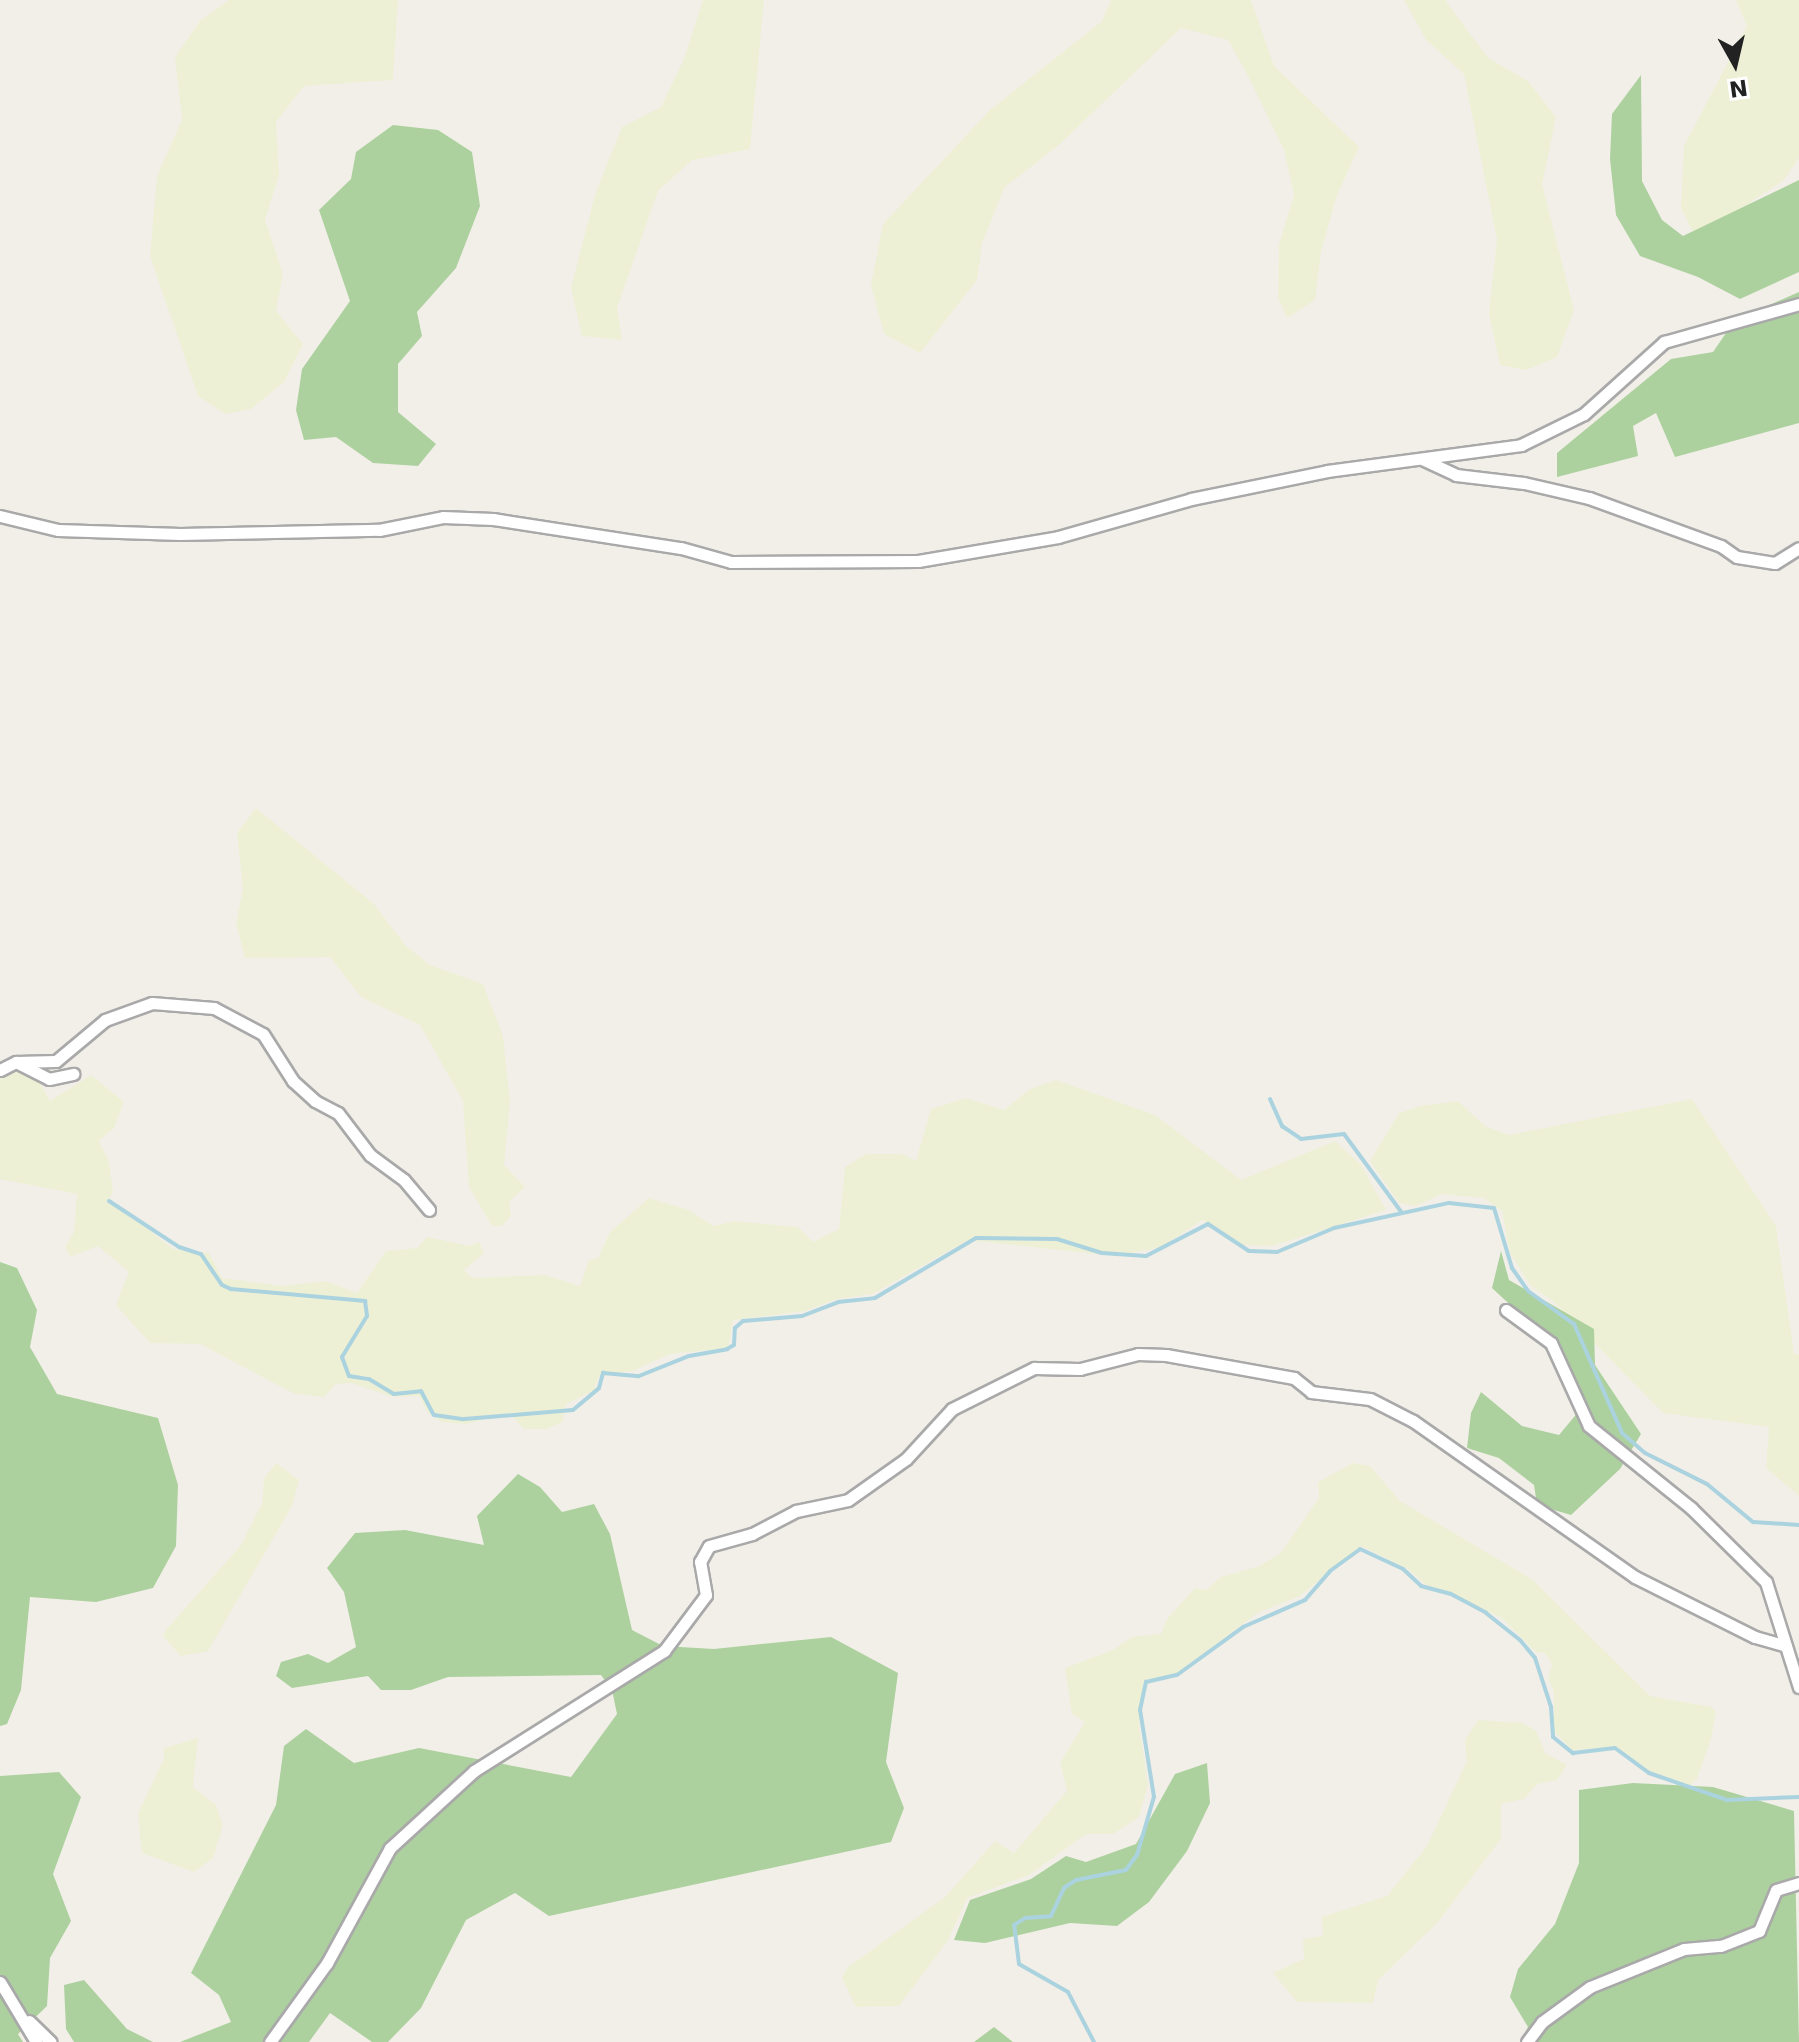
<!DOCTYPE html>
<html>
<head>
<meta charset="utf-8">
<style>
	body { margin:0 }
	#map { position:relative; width:1799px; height:2042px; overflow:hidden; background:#f2efe9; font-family:"DejaVu Sans",sans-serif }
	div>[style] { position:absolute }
	.farmland>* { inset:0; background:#eef0d5 }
	.forest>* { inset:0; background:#add19e }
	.stream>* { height:4px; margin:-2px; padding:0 2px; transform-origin:2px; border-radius:2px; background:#aad3df }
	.roads { filter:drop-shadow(2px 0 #a9a9a9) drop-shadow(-2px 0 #a9a9a9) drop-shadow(0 2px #a9a9a9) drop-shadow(0 -2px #a9a9a9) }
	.street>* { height:11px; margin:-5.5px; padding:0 5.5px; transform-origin:5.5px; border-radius:5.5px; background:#fff }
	span { translate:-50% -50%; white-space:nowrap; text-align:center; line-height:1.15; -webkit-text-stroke:6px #fff; paint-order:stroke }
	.north { position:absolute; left:1695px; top:24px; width:80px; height:80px; -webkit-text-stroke:6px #fff; paint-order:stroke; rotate:172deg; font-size:22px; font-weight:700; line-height:32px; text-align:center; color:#222 }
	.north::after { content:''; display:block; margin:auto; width:28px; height:36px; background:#222; clip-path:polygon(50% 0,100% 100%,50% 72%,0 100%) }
</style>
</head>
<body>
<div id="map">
	<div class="farmland">
		<div style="clip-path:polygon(229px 0,398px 0,393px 80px,304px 86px,276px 122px,279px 175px,265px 220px,283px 274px,276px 311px,303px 344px,284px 382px,251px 409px,225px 414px,198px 396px,150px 256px,157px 176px,182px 120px,175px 57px,200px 21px)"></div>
		<div style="clip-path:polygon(703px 0,764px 0,750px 149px,692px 160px,658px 191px,617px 308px,622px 340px,582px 336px,571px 288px,595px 195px,622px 127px,661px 107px,684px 59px)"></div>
		<div style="clip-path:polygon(1111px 0,1251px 0,1274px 66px,1359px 147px,1337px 195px,1321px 252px,1315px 300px,1287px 318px,1278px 297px,1279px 244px,1294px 195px,1284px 150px,1247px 74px,1228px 40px,1181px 28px,1060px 144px,1005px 187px,982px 243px,977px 280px,920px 353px,884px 334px,871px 285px,883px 224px,990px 110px,1102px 21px)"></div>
		<div style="clip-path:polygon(1404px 0,1445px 0,1488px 58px,1528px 81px,1556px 117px,1542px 184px,1574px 310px,1557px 357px,1526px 370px,1500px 365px,1489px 314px,1497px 239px,1464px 74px,1426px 40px)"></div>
		<div style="clip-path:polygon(1736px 0,1799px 0,1799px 158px,1783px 181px,1753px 200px,1720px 243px,1698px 242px,1681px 208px,1684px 146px,1747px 26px)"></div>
		<div style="clip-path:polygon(256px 808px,374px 904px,406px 946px,430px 965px,483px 984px,503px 1036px,510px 1102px,504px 1165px,525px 1187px,509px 1202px,511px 1216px,502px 1226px,492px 1226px,469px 1187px,463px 1101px,420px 1025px,361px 997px,330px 957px,245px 958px,236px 923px,243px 889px,237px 833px)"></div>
		<div style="clip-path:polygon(9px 1067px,39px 1082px,50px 1101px,91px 1075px,124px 1102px,114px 1128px,99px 1141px,109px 1162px,113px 1192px,109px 1199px,173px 1249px,209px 1253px,222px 1278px,281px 1286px,326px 1281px,357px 1293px,386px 1251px,417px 1248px,427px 1237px,470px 1246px,479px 1242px,484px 1253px,464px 1270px,472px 1278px,545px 1275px,580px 1286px,589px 1260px,598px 1258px,610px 1232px,649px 1198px,689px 1210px,713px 1226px,734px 1221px,798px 1227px,813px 1242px,839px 1229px,845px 1167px,866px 1154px,902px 1154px,916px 1161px,931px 1109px,966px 1098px,1004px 1110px,1030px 1089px,1056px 1080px,1155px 1115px,1241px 1180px,1335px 1141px,1361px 1165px,1386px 1210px,1272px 1246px,1243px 1245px,1202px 1220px,1162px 1247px,1115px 1256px,968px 1240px,872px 1294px,837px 1299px,805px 1311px,733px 1320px,728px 1348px,670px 1354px,633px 1371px,599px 1375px,594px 1390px,565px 1405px,563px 1422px,547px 1429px,524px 1429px,509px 1413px,466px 1424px,442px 1422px,428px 1413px,419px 1396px,393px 1397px,351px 1383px,336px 1384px,324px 1397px,295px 1394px,200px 1344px,150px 1343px,116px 1305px,129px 1272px,98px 1246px,70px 1257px,65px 1247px,74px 1232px,77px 1194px,0 1179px,0 1075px)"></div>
		<div style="clip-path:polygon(1692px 1099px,1776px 1226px,1794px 1354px,1799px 1354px,1799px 1496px,1766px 1468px,1769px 1427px,1663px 1413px,1554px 1302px,1530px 1285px,1510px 1253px,1502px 1211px,1484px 1198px,1442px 1194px,1416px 1206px,1399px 1203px,1370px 1161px,1399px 1113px,1421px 1106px,1458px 1101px,1485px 1126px,1509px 1135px)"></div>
		<div style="clip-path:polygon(276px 1463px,299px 1480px,292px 1506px,208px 1651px,181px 1656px,163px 1636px,166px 1630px,241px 1545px,262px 1503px,264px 1479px)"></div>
		<div style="clip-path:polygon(1353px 1463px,1370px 1466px,1400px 1501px,1533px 1580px,1650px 1696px,1711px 1707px,1716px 1712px,1711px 1739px,1697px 1779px,1689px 1786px,1655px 1775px,1616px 1747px,1572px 1750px,1554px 1731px,1554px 1692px,1548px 1678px,1552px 1664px,1545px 1653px,1536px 1652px,1502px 1618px,1425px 1584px,1408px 1569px,1361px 1546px,1300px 1596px,1259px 1612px,1177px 1673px,1143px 1683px,1139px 1725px,1148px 1785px,1139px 1817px,1113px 1834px,1086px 1834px,1029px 1875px,967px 1898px,948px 1940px,899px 2006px,856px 2007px,842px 1978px,847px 1968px,945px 1897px,995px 1841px,1014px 1853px,1067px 1791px,1060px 1763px,1085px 1722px,1072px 1714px,1065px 1668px,1113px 1650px,1132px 1637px,1161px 1634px,1167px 1619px,1195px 1588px,1206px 1590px,1221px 1577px,1257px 1567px,1280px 1554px,1319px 1498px,1318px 1482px)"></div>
		<div style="clip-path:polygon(1478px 1720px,1523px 1723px,1536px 1731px,1545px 1753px,1567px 1765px,1557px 1780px,1537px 1784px,1524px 1799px,1501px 1804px,1501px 1839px,1438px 1922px,1378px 1980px,1373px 2003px,1297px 2002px,1273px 1973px,1304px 1959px,1303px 1939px,1323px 1936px,1322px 1917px,1387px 1896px,1427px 1846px,1467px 1761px,1465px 1740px)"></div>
		<div style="clip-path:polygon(198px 1738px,193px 1787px,216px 1805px,223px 1825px,213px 1858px,194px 1872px,142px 1853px,138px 1813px,164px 1759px,164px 1748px)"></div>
	</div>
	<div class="forest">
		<div style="clip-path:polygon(1641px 75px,1642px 181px,1662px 220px,1683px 236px,1799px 180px,1799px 272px,1740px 299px,1698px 277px,1640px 256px,1616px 215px,1610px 159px,1612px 114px)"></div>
		<div style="clip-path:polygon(393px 125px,438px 130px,472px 152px,480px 206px,456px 268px,417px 312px,422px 336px,398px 364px,398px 412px,436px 444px,418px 466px,373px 463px,336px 437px,304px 440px,296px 410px,302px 369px,350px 301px,319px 210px,351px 179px,356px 152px)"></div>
		<div style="clip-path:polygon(1799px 292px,1799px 423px,1675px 457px,1656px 413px,1633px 426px,1638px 456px,1557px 477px,1557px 453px,1671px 359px,1713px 352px,1735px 320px)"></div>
		<div style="clip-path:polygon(1501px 1251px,1509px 1280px,1594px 1329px,1595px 1365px,1641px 1434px,1620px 1469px,1571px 1515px,1537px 1505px,1534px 1485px,1499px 1458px,1467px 1448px,1471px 1413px,1481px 1392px,1522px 1426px,1559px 1435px,1584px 1405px,1534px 1327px,1492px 1288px)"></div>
		<div style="clip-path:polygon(0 1262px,17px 1268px,37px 1310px,30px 1347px,57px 1394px,158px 1418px,178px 1485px,176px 1546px,153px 1588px,96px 1602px,30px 1597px,21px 1690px,7px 1724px,0 1726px)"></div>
		<div style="clip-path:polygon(518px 1474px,540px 1487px,562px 1512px,594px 1504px,610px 1534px,632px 1630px,663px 1646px,714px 1649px,831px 1637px,898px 1673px,886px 1762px,904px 1808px,891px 1842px,549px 1916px,515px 1893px,466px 1920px,421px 2008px,388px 2042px,372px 2042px,330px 2013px,309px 2042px,180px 2042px,231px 2022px,219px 1995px,191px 1973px,276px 1805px,284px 1746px,306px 1729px,354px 1763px,419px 1748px,571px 1777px,617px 1714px,612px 1690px,601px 1675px,448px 1677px,411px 1690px,381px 1690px,368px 1676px,292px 1688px,276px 1676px,281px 1662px,308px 1654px,328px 1663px,356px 1647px,344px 1592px,327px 1568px,355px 1533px,405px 1530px,484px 1545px,477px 1516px)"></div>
		<div style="clip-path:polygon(1207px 1763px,1210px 1803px,1187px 1851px,1149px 1902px,1117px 1926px,1070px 1923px,985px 1943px,954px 1940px,970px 1900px,1031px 1879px,1066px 1856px,1086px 1862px,1136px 1844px,1175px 1774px)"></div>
		<div style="clip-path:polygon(59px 1772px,81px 1797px,53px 1874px,71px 1921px,50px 1958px,47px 2006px,18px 2034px,23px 2042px,0 2042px,0 1776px)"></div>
		<div style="clip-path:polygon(1633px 1783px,1713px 1787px,1794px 1811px,1799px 2042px,1520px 2042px,1528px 2027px,1510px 1997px,1518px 1969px,1555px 1924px,1579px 1863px,1579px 1790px)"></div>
		<div style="clip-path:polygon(84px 1980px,127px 2029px,153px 2042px,74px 2042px,66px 2029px,64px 1985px)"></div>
		<div style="clip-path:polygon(994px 2027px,1013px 2042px,974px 2042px)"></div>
	</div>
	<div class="stream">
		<div style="left:1270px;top:1099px;width:30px;rotate:66deg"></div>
		<div style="left:1282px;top:1126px;width:23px;rotate:34deg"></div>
		<div style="left:1301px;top:1139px;width:43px;rotate:-6.6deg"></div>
		<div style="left:1344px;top:1134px;width:98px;rotate:53.7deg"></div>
		<div style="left:109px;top:1201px;width:84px;rotate:33.3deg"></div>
		<div style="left:179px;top:1247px;width:23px;rotate:18deg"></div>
		<div style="left:201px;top:1254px;width:37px;rotate:56deg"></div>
		<div style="left:222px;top:1285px;width:10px;rotate:24deg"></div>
		<div style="left:231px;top:1289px;width:135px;rotate:5.1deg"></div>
		<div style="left:365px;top:1301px;width:15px;rotate:82deg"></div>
		<div style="left:367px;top:1316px;width:48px;rotate:121.4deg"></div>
		<div style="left:342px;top:1357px;width:20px;rotate:70deg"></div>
		<div style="left:349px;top:1376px;width:20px;rotate:9deg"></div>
		<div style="left:369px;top:1379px;width:29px;rotate:31deg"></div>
		<div style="left:394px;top:1394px;width:27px;rotate:-6deg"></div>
		<div style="left:421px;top:1391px;width:27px;rotate:62deg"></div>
		<div style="left:434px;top:1415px;width:30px;rotate:8deg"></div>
		<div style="left:464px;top:1419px;width:109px;rotate:-4.7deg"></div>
		<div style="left:573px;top:1410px;width:34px;rotate:-40deg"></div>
		<div style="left:599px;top:1388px;width:16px;rotate:-75deg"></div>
		<div style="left:603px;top:1373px;width:36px;rotate:5deg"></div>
		<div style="left:639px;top:1376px;width:54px;rotate:-21.8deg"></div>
		<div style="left:689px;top:1356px;width:39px;rotate:-10deg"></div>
		<div style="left:727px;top:1349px;width:8px;rotate:-30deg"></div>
		<div style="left:734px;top:1345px;width:17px;rotate:-87deg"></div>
		<div style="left:735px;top:1328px;width:11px;rotate:-41deg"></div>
		<div style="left:743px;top:1321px;width:59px;rotate:-4.8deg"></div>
		<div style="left:802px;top:1316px;width:39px;rotate:-21deg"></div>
		<div style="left:838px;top:1302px;width:37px;rotate:-6deg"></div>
		<div style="left:875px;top:1298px;width:117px;rotate:-30.7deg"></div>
		<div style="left:976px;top:1238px;width:81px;rotate:0.7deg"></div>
		<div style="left:1057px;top:1239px;width:47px;rotate:17.3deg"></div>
		<div style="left:1102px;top:1253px;width:44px;rotate:3.9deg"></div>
		<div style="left:1146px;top:1256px;width:70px;rotate:-27.3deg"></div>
		<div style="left:1208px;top:1224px;width:49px;rotate:33.4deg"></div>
		<div style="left:1249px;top:1251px;width:28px;rotate:2deg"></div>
		<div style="left:1277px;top:1252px;width:62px;rotate:-22.8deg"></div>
		<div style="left:1334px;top:1228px;width:118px;rotate:-12.3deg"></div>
		<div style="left:1449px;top:1203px;width:45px;rotate:6.3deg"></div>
		<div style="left:1494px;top:1208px;width:63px;rotate:73.3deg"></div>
		<div style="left:1512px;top:1268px;width:28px;rotate:55deg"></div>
		<div style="left:1528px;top:1291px;width:57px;rotate:35.7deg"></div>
		<div style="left:1574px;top:1324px;width:119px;rotate:66.2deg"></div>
		<div style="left:1622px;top:1433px;width:30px;rotate:41deg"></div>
		<div style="left:1645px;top:1453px;width:69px;rotate:26.6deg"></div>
		<div style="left:1707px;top:1484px;width:60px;rotate:39.6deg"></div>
		<div style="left:1753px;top:1522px;width:46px;rotate:3.7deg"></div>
		<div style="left:1094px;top:2042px;width:56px;rotate:-117.5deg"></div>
		<div style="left:1068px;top:1992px;width:56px;rotate:-150.3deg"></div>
		<div style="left:1019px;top:1964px;width:39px;rotate:-97deg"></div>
		<div style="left:1014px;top:1925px;width:13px;rotate:-32deg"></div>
		<div style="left:1025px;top:1918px;width:26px;rotate:-4deg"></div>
		<div style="left:1051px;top:1916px;width:31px;rotate:-65deg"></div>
		<div style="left:1064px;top:1888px;width:14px;rotate:-34deg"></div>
		<div style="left:1076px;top:1880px;width:51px;rotate:-11.3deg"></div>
		<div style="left:1126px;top:1870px;width:19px;rotate:-54deg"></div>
		<div style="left:1137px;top:1855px;width:60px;rotate:-73.7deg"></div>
		<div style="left:1154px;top:1797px;width:88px;rotate:-99.1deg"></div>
		<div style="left:1140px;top:1710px;width:29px;rotate:-78deg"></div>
		<div style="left:1146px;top:1682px;width:32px;rotate:-13deg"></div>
		<div style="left:1177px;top:1675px;width:82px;rotate:-36deg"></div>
		<div style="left:1243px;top:1627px;width:68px;rotate:-23.5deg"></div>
		<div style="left:1305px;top:1600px;width:38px;rotate:-49deg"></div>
		<div style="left:1330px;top:1571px;width:37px;rotate:-36deg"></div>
		<div style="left:1360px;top:1549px;width:47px;rotate:24.9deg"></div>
		<div style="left:1403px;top:1569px;width:25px;rotate:43deg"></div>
		<div style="left:1421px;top:1586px;width:31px;rotate:15deg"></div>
		<div style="left:1451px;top:1594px;width:40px;rotate:28deg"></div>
		<div style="left:1486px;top:1613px;width:43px;rotate:38.5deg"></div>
		<div style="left:1520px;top:1640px;width:23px;rotate:50deg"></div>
		<div style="left:1535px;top:1658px;width:52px;rotate:71.9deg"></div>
		<div style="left:1551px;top:1707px;width:30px;rotate:86deg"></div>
		<div style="left:1553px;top:1737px;width:26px;rotate:39deg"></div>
		<div style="left:1573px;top:1753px;width:42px;rotate:-6.8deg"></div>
		<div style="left:1615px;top:1748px;width:42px;rotate:36.3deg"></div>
		<div style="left:1649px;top:1773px;width:83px;rotate:19.1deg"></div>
		<div style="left:1727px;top:1800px;width:72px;rotate:-2.4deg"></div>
	</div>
	<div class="roads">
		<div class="street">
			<div style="left:1422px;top:459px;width:38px;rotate:25deg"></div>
			<div style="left:1456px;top:475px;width:68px;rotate:6.7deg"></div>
			<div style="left:1524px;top:483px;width:67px;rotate:13deg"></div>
			<div style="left:1589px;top:498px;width:140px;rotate:20deg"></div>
			<div style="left:1721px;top:546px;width:19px;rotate:35deg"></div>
			<div style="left:1737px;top:557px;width:38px;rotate:9deg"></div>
			<div style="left:1775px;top:563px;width:28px;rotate:-32deg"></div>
			<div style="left:0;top:516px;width:60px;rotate:13.6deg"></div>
			<div style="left:58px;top:530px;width:122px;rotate:1.9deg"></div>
			<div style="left:180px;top:534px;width:199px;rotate:-1.2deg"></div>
			<div style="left:379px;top:530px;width:65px;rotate:-11.5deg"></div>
			<div style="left:443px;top:517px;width:50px;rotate:2.3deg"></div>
			<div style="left:493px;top:519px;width:190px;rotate:8.8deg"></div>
			<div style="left:681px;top:548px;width:52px;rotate:15.6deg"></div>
			<div style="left:731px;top:562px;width:187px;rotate:-0.3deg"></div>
			<div style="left:918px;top:561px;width:142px;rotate:-9.7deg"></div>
			<div style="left:1058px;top:537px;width:138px;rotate:-15.9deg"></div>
			<div style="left:1191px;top:499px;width:139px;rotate:-11.6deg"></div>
			<div style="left:1327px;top:471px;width:196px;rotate:-7.6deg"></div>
			<div style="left:1521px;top:445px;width:70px;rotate:-26.2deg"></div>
			<div style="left:1584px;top:414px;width:108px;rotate:-42deg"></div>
			<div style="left:1664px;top:342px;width:140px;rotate:-15.7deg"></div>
			<div style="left:16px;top:1062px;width:40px;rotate:-1.4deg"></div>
			<div style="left:56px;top:1061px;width:64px;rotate:-39.9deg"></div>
			<div style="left:105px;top:1020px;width:50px;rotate:-19.9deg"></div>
			<div style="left:152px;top:1003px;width:62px;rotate:4.6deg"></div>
			<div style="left:214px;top:1008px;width:55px;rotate:28deg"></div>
			<div style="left:263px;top:1034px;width:56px;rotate:57.4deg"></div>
			<div style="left:293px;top:1081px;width:30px;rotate:42deg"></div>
			<div style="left:315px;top:1101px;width:26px;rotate:28deg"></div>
			<div style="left:338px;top:1113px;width:53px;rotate:52.7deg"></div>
			<div style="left:370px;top:1155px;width:42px;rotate:36.3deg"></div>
			<div style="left:404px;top:1180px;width:39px;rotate:50deg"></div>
			<div style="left:0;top:1070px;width:18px;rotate:-27deg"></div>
			<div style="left:16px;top:1062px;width:37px;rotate:27deg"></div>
			<div style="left:49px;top:1079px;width:25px;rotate:-12deg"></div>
			<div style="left:1506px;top:1310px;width:56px;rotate:36.3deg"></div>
			<div style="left:1551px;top:1343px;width:91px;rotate:65.4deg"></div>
			<div style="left:1589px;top:1426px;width:131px;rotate:38.8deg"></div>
			<div style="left:1691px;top:1508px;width:105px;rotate:44.6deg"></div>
			<div style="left:1766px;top:1582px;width:110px;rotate:72.6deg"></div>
			<div style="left:0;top:1982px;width:70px;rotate:59deg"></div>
			<div style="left:29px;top:2021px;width:30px;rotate:44deg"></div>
			<div style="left:270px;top:2042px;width:97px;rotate:-54.2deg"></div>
			<div style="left:327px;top:1963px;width:131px;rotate:-61.3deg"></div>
			<div style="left:390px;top:1848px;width:114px;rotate:-42.5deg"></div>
			<div style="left:474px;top:1771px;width:225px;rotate:-32.3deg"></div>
			<div style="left:664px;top:1651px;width:70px;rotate:-53.1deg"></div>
			<div style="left:706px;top:1595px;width:34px;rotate:-100deg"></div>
			<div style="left:700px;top:1562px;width:18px;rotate:-61deg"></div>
			<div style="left:709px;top:1546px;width:45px;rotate:-15.6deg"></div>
			<div style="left:752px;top:1534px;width:50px;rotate:-27.6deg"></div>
			<div style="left:796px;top:1511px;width:53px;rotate:-11.9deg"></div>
			<div style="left:848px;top:1500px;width:71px;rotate:-35.3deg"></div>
			<div style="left:906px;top:1459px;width:68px;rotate:-47.4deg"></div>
			<div style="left:952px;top:1409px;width:92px;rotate:-26.6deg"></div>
			<div style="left:1034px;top:1368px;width:46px;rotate:1.2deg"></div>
			<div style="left:1080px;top:1369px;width:60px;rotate:-14.5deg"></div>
			<div style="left:1138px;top:1354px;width:28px;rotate:2deg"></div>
			<div style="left:1166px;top:1355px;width:130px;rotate:10.2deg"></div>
			<div style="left:1294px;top:1378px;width:22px;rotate:39deg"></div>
			<div style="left:1311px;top:1392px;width:59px;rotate:6.8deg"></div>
			<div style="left:1370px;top:1399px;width:48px;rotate:27.1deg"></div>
			<div style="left:1413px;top:1421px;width:271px;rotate:35.1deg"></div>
			<div style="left:1635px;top:1577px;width:134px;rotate:26.6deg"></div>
			<div style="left:1755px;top:1637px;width:32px;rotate:16deg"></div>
			<div style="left:1527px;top:2042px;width:25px;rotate:-53deg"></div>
			<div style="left:1542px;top:2022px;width:59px;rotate:-36.1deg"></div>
			<div style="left:1590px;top:1987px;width:101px;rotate:-22deg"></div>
			<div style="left:1684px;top:1949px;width:37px;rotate:-5deg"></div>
			<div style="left:1721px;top:1946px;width:41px;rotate:-21.5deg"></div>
			<div style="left:1759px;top:1931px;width:44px;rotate:-67.5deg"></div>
			<div style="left:1776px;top:1890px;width:24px;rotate:-17deg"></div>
		</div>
	</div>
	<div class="north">N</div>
</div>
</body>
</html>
